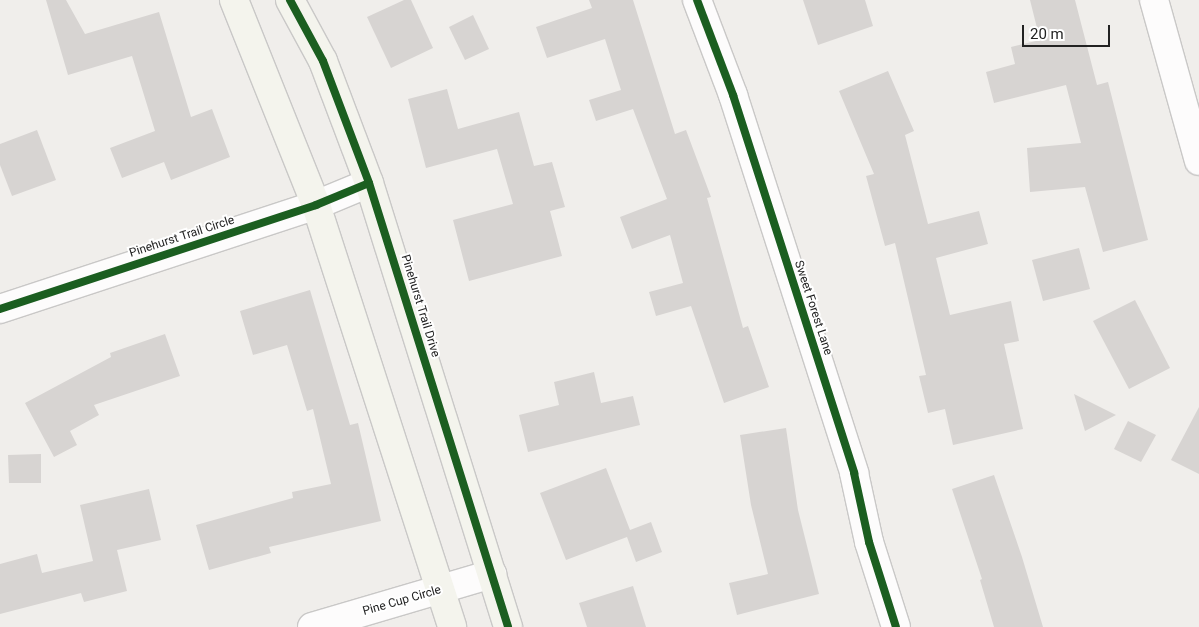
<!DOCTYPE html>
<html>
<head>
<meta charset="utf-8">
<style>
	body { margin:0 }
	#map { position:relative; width:1199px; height:627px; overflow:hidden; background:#f0eeeb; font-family:Roboto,sans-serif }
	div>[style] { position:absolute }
	.building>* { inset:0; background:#d7d4d2 }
	.roads { filter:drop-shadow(1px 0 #c9c8c7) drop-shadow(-1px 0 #c9c8c7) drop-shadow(0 1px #c9c8c7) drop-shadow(0 -1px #c9c8c7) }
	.street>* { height:28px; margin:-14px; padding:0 14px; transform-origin:14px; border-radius:14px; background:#fdfcfc }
	.secondary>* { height:28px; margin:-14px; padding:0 14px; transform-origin:14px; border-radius:14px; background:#f4f4ed }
	.cycleway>* { height:8px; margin:-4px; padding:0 4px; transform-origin:4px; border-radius:4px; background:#1b5e20 }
	span { translate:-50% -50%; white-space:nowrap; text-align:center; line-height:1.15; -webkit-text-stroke:4px #fff; paint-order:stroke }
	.street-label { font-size:12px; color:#222 }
	.scale { position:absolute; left:1022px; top:25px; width:88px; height:22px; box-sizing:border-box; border:2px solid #222; border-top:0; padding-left:6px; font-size:15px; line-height:18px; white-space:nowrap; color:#222; -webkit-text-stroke:4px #fff; paint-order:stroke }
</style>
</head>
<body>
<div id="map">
	<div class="building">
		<div style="clip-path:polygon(46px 0,66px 0,85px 34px,159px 12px,191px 117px,212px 109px,230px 157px,171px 180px,164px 162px,122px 178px,110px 148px,155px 131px,132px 56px,68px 75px)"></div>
		<div style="clip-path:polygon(404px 0,411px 0,433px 48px,391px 68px,367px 17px)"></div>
		<div style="clip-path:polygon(589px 0,633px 0,675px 134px,686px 130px,711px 197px,707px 198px,743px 328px,748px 326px,769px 387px,724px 403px,691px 306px,656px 316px,649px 292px,683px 283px,670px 235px,632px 249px,620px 217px,667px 199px,633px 109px,596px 121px,589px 100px,621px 90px,605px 39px,547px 58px,536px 27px,592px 8px)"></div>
		<div style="clip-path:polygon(803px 0,865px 0,873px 26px,818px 45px)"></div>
		<div style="clip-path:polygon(1030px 0,1075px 0,1097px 85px,1108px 82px,1148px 240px,1103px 252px,1085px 187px,1030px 192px,1027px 148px,1081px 143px,1066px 85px,994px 103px,986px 72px,1015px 64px,1011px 47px,1040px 40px)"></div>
		<div style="clip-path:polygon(473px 15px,489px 49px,465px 60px,449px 27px)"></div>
		<div style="clip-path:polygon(888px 71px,914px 131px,905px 135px,928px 224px,979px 211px,988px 244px,936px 258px,950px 315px,1011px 301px,1019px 341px,1004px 344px,1023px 429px,953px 445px,945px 409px,928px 413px,919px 376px,926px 375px,895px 243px,885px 246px,866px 176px,874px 174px,839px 91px)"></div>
		<div style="clip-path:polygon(447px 89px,458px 129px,519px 112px,534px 166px,552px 162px,565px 207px,550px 211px,562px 256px,469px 281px,453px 220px,513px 204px,497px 149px,426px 168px,408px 99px)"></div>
		<div style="clip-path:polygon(37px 130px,56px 180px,12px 196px,0 165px,0 144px)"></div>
		<div style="clip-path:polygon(1079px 248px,1090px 289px,1043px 301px,1032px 260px)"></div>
		<div style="clip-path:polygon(310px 290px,350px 425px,358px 423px,381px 521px,269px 547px,271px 553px,209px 570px,196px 525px,293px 498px,292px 492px,331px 484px,313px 409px,307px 411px,287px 345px,253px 355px,240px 311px)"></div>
		<div style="clip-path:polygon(1135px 300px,1170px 368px,1129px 389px,1093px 321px)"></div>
		<div style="clip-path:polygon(165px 334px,180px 376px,94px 405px,99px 415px,70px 431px,77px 445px,54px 457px,25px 403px,111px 357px,110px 353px)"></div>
		<div style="clip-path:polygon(594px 372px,601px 403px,633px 396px,640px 425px,528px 452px,519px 415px,559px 405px,554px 382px)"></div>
		<div style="clip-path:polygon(1074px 394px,1116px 415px,1085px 431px)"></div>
		<div style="clip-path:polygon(1199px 407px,1199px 474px,1171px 460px)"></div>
		<div style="clip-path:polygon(1128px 421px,1156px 435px,1141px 462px,1114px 449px)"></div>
		<div style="clip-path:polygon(786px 428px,798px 510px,819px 594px,737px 615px,729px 583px,768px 574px,751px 505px,740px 435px)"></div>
		<div style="clip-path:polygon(41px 454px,41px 483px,9px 483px,8px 455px)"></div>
		<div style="clip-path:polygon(606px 468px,630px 530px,651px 522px,662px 552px,636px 562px,627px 537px,566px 560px,540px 493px)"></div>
		<div style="clip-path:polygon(994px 475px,1022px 557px,1043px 627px,994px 627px,980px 580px,982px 579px,952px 489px)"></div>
		<div style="clip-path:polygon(149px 489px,161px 540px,117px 550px,127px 591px,84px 602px,81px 593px,0 614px,0 564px,37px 554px,42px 573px,93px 561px,80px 505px)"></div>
		<div style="clip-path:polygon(633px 586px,646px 627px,587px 627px,579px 603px)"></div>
	</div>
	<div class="roads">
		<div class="street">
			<div style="left:697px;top:0;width:102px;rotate:69.2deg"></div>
			<div style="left:733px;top:95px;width:397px;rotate:72.2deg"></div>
			<div style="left:854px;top:473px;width:71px;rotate:77.7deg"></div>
			<div style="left:869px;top:542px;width:89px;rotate:72.4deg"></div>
			<div style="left:1154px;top:0;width:167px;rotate:74.4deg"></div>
			<div style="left:0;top:309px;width:333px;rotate:-18.2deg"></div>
			<div style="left:316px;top:205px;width:57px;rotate:-22.5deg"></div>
			<div style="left:312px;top:627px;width:188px;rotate:-16.4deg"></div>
		</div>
		<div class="secondary">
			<div style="left:234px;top:0;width:221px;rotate:68.2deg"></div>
			<div style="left:316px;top:205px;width:443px;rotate:72.1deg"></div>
			<div style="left:290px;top:0;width:69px;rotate:61.6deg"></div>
			<div style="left:323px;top:61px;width:130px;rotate:69.3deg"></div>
			<div style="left:369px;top:183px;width:465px;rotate:72.6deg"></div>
		</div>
	</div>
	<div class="cycleway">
		<div style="left:290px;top:0;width:69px;rotate:61.6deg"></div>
		<div style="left:323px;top:61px;width:130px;rotate:69.3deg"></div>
		<div style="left:369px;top:183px;width:465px;rotate:72.6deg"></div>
		<div style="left:697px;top:0;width:102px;rotate:69.2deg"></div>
		<div style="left:733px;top:95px;width:397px;rotate:72.2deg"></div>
		<div style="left:854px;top:473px;width:71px;rotate:77.7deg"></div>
		<div style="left:869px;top:542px;width:89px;rotate:72.4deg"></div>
		<div style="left:0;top:309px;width:333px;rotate:-18.2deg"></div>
		<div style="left:316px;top:205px;width:57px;rotate:-22.5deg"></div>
	</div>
	<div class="street-label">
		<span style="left:182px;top:237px;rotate:-18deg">Pinehurst Trail Circle</span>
		<span style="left:420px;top:306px;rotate:73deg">Pinehurst Trail Drive</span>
		<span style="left:813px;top:308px;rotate:72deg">Sweet Forest Lane</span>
		<span style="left:402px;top:601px;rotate:-16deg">Pine Cup Circle</span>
	</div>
	<div class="scale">20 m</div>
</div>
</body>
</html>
